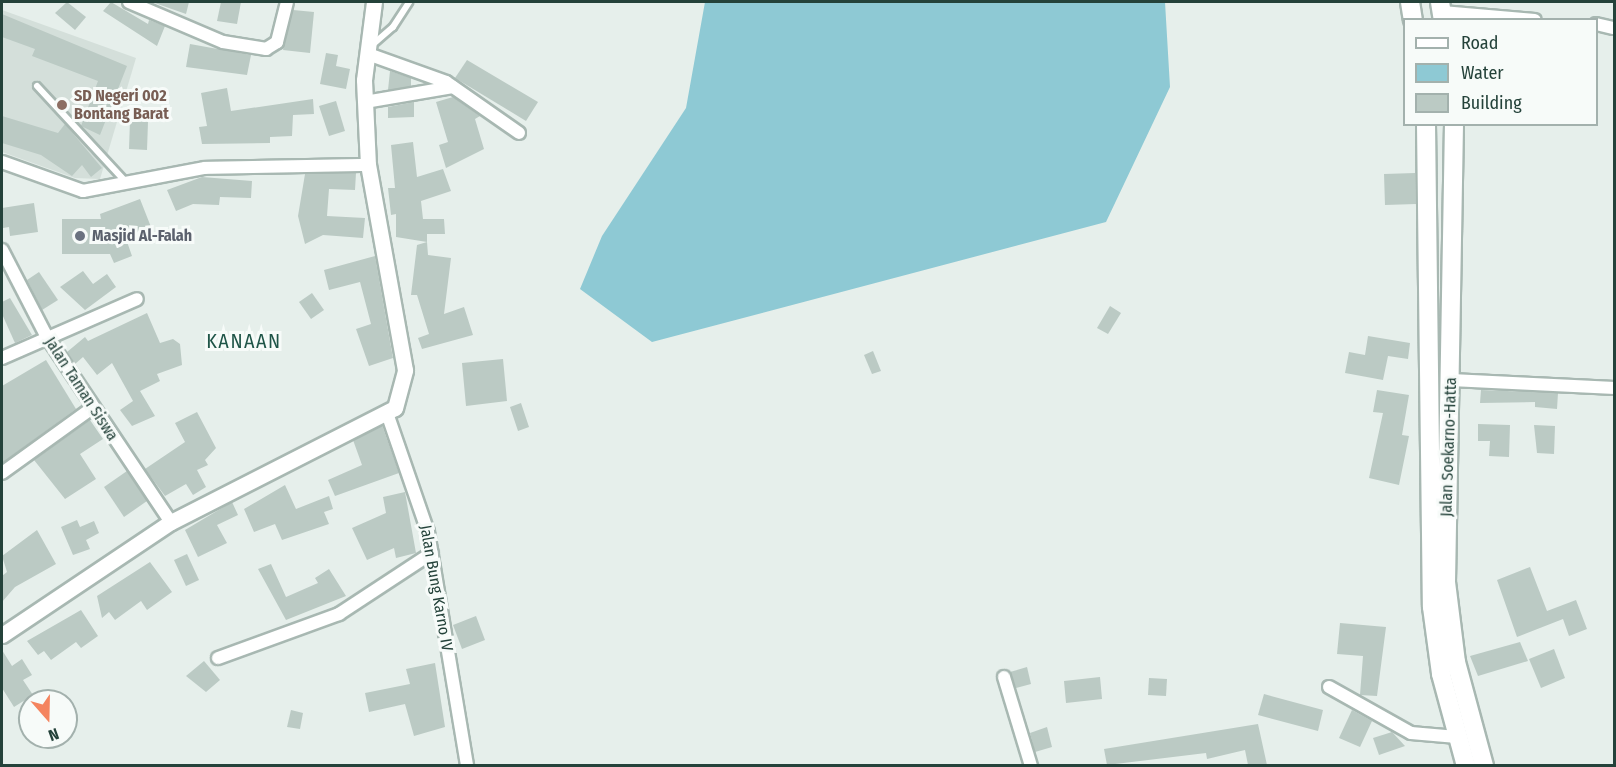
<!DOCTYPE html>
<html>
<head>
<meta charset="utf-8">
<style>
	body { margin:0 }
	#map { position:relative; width:1616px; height:767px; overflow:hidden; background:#e6efeb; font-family:"Fira Sans Condensed",sans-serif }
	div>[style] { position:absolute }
	.built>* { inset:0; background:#d4dfda }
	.water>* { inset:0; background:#8ec9d4 }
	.building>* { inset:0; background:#bbcac4 }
	.roads { filter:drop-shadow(2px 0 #a8b8b2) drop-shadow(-2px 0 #a8b8b2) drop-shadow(0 2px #a8b8b2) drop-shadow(0 -2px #a8b8b2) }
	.service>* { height:6px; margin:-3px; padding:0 3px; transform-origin:3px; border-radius:3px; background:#fff }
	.minor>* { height:12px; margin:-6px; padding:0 6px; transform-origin:6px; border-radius:6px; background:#fff }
	.tertiary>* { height:15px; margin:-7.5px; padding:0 7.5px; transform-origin:7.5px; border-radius:7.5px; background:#fff }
	.secondary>* { height:18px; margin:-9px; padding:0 9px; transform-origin:9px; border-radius:9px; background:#fff }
	.dots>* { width:16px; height:16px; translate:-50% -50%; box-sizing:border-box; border:3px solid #f7fbf9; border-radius:50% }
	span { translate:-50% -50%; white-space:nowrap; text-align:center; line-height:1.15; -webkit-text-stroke:6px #f7fbf9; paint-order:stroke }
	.education-label { font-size:16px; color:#785e54; font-weight:700 }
	.left { translate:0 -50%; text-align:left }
	.worship-label { font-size:16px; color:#5b616d; font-weight:700 }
	.street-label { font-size:16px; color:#24423a }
	.quarter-label { font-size:20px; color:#1f5548; letter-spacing:1.5px }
	.frame { position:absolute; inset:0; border:3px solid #24423a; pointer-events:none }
	.legend { position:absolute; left:1403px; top:18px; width:195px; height:108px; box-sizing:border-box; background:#f7fbf9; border:2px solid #a3b1ad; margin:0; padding:8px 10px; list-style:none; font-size:18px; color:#24423a }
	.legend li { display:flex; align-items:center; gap:12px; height:30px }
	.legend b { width:30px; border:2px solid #a3b1ad }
	.north { position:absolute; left:18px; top:689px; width:60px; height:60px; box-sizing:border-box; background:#f7fbf9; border:2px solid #a3b1ad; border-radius:50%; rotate:160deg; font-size:16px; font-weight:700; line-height:24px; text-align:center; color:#24423a }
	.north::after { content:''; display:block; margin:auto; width:21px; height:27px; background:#f4845f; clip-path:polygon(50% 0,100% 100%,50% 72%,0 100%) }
</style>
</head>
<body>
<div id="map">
	<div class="built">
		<div style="clip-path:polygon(2px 10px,136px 58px,100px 179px,75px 178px,2px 152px)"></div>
	</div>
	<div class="water">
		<div style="clip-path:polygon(705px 2px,1165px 2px,1170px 87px,1106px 222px,652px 342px,580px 289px,602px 236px,686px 108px)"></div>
	</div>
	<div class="building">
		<div style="clip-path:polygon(67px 2px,86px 17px,75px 30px,55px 13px)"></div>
		<div style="clip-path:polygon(111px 2px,148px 24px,149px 20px,165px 26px,157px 46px,103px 11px)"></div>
		<div style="clip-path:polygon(152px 2px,189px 2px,186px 14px)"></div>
		<div style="clip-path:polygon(221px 2px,241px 2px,237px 24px,217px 21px)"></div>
		<div style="clip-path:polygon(293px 10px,314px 12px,310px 53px,283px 50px)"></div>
		<div style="clip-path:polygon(2px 14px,127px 66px,100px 135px,81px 126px,98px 81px,32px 56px,35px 49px,2px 37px)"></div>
		<div style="clip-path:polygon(190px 44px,251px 55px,247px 75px,186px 67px)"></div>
		<div style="clip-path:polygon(326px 53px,338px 55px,336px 66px,350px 69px,346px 89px,320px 84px)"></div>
		<div style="clip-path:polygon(467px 60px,538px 102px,526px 121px,455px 78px)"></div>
		<div style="clip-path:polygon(390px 71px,411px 78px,411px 86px,388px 90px)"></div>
		<div style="clip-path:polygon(227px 88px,231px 111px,313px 99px,314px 114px,293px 115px,292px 136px,270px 137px,270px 143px,202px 144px,199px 127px,207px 126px,201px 93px)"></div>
		<div style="clip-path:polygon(453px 97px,480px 116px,475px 119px,484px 149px,446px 168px,439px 145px,448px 142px,436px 102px)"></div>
		<div style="clip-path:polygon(336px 101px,345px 131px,329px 136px,319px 106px)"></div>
		<div style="clip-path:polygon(414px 102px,414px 117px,388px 118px,388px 107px)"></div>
		<div style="clip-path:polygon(2px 116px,58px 133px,65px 124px,102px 168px,91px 177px,82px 165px,72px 176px,41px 155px,2px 143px)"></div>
		<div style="clip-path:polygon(130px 121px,148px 122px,147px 150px,129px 149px)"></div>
		<div style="clip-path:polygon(413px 142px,417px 177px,443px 169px,451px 191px,421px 201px,423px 219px,444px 219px,445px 234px,427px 234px,427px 242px,396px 237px,396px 214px,391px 215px,388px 188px,395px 188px,391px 145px)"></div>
		<div style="clip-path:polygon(356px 173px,355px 190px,329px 189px,327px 216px,365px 218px,363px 238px,323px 235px,305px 244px,298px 216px,305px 174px)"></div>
		<div style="clip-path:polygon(1415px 173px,1416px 204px,1385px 205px,1384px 174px)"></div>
		<div style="clip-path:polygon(202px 177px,252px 181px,251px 198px,220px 197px,219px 205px,193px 204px,176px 211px,167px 190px)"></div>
		<div style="clip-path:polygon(140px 199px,151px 227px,125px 236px,132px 256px,114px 263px,110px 254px,62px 254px,62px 219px,101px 219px,100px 214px)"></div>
		<div style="clip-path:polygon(34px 203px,38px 232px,10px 236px,9px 227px,3px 228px,2px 208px)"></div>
		<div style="clip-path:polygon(427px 242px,428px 255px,451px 258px,444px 314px,464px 307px,473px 335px,422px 349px,418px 338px,429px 334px,417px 295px,411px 295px,417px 245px)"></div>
		<div style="clip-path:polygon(375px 256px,393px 358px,369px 366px,356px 329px,371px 324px,360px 282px,329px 290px,324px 270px)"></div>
		<div style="clip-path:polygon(83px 271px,93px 284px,107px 274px,116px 287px,85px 310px,60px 287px)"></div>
		<div style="clip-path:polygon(39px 272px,58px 300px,42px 310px,27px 280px)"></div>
		<div style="clip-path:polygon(312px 293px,324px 310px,311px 319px,299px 302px)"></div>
		<div style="clip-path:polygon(10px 298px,32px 335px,15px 343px,2px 314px,2px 302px)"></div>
		<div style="clip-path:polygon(1110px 306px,1121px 313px,1108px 334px,1097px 328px)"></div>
		<div style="clip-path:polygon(147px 313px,160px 343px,173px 339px,180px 344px,182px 365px,157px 374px,160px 381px,140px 391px,155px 416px,132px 426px,120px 410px,133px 401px,112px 363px,97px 375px,83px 357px,75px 364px,67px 352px,85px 337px,88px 341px)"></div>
		<div style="clip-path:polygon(1368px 336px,1410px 343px,1408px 359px,1388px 356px,1383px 380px,1345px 373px,1349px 352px,1365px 355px)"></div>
		<div style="clip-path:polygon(873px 351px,881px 371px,872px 374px,864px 355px)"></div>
		<div style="clip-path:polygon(503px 359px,507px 401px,466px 406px,462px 363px)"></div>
		<div style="clip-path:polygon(46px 360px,76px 409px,2px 463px,2px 386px)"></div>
		<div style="clip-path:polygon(1377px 390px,1409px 395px,1402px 435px,1409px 436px,1399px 485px,1369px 478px,1383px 413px,1373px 412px)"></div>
		<div style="clip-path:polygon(1481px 390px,1558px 393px,1557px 409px,1535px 407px,1535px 402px,1480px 403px)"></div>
		<div style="clip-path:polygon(521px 403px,529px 427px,518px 431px,510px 407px)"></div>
		<div style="clip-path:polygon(197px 412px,216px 448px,205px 460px,208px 465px,197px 470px,206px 487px,193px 495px,186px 484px,165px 496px,145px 469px,185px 442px,175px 423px)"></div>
		<div style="clip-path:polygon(90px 420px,103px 439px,80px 454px,96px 479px,65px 499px,34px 460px)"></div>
		<div style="clip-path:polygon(1478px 424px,1510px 425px,1509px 457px,1489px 456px,1490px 441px,1478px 441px)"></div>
		<div style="clip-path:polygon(382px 425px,399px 473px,335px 496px,328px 480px,362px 465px,353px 440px)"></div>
		<div style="clip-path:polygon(1534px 425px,1555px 426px,1554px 454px,1537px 453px)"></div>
		<div style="clip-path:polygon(127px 471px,147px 501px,124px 517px,104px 487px)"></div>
		<div style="clip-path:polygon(285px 485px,296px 509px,329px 496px,333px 509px,324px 512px,329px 524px,282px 540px,275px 524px,254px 532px,244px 509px)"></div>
		<div style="clip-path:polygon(405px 492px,416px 553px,396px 558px,394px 548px,367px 560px,352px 528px,386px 513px,383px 497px)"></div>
		<div style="clip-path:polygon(232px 502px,238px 515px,217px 525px,227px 543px,198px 557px,185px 530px)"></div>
		<div style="clip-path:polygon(77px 520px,80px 527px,94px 521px,99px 533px,86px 540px,90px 549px,73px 555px,61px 527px)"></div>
		<div style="clip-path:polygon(37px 530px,56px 564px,15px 587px,2px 602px,2px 576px,7px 572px,2px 556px)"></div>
		<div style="clip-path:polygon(187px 554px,199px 580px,186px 586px,174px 560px)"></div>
		<div style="clip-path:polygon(150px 562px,172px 592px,147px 610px,141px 601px,115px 620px,109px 612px,102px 618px,97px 596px)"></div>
		<div style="clip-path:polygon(271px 564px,286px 597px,318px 583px,315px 578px,329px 569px,346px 596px,286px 620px,258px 569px)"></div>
		<div style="clip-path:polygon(1530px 567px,1547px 611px,1576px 600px,1587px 629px,1569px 636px,1563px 619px,1517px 637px,1497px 580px)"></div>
		<div style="clip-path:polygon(81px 610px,98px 636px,81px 648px,76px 642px,51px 660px,44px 651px,38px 655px,27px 641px)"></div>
		<div style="clip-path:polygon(476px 616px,485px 640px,462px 649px,453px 625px)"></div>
		<div style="clip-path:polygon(1340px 623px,1386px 627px,1377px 696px,1360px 695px,1363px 656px,1337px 654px)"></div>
		<div style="clip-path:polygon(1520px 642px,1528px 661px,1478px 676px,1470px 656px)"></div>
		<div style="clip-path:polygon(1554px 649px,1565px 678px,1541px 688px,1529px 659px)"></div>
		<div style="clip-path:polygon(2px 650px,12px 666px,22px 659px,32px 675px,23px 680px,33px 695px,14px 707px,2px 688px)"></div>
		<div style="clip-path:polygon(204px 661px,220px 680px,206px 692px,186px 676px)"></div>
		<div style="clip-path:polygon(435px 663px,445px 727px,414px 736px,405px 704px,369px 712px,365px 693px,410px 684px,406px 669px)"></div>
		<div style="clip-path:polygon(1027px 667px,1031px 684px,1016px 688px,1010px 672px)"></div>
		<div style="clip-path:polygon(1100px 677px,1102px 699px,1066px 703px,1064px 681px)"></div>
		<div style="clip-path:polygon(1149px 678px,1167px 679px,1166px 696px,1148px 695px)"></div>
		<div style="clip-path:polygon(1264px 694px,1323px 710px,1318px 731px,1258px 715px)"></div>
		<div style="clip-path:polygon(291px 710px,303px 713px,300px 729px,287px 727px)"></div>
		<div style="clip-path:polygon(1352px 710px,1372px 721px,1360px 747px,1339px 738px)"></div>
		<div style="clip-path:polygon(1258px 724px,1267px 765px,1248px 765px,1245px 750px,1207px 759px,1206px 753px,1107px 765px,1104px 749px)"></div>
		<div style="clip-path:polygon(1047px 727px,1052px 747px,1035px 752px,1030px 733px)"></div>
		<div style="clip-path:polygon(1392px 732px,1405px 746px,1379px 755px,1373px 738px)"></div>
	</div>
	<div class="roads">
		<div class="service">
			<div style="left:371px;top:46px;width:29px;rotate:-41deg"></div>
			<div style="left:393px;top:27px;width:30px;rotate:-57deg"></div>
			<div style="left:37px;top:86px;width:131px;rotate:47.2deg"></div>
		</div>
		<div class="minor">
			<div style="left:129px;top:2px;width:102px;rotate:23.1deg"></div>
			<div style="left:223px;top:42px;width:44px;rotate:9.2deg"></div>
			<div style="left:266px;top:49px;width:13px;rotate:-32deg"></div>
			<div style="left:277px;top:42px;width:41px;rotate:-76deg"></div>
			<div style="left:1442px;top:12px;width:93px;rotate:4.9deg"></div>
			<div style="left:1596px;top:24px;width:18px;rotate:13deg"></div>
			<div style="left:368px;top:54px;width:83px;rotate:19.7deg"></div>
			<div style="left:446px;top:82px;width:89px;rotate:34.9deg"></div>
			<div style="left:365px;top:102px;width:89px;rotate:-9.7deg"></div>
			<div style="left:2px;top:162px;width:86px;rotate:19.7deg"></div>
			<div style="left:83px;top:191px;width:124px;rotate:-10.7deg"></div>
			<div style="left:205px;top:168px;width:163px;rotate:-1.1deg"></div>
			<div style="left:2px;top:250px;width:98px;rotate:62.7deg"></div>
			<div style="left:47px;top:337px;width:223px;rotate:56.2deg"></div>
			<div style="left:2px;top:358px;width:147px;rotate:-23.6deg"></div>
			<div style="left:1452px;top:380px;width:162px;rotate:2.8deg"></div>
			<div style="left:388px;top:416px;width:123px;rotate:71deg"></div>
			<div style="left:428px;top:532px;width:237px;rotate:80.5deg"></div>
			<div style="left:2px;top:473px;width:111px;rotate:-35.8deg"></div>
			<div style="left:218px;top:658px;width:129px;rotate:-20deg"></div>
			<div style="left:339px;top:614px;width:111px;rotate:-33.3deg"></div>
			<div style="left:1004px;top:677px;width:93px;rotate:73.1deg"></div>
			<div style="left:1329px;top:687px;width:94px;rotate:29.3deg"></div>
			<div style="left:1411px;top:733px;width:46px;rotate:5deg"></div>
		</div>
		<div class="tertiary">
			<div style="left:2px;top:635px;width:203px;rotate:-33.8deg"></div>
			<div style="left:171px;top:522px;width:251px;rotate:-27deg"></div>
			<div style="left:395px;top:408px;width:39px;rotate:-75deg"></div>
			<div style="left:405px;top:370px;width:208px;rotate:-100.2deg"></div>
			<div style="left:368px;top:165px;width:85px;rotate:-92.7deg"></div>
			<div style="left:364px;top:80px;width:79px;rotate:-82.7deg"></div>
		</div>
		<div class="secondary">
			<div style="left:1410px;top:2px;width:18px;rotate:81deg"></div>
			<div style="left:1440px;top:2px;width:18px;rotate:81deg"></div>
			<div style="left:1426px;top:124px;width:483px;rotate:89.3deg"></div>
			<div style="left:1432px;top:607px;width:68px;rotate:82.3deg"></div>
			<div style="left:1441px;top:674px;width:95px;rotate:74.8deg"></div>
			<div style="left:1454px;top:124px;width:458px;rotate:91deg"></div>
			<div style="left:1446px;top:582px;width:81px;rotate:82.9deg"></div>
			<div style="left:1456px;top:662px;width:108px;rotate:74.9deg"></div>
		</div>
	</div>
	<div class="dots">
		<div style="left:62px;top:105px;background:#8d6e63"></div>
		<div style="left:80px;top:236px;background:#6b7280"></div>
	</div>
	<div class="education-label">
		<span class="left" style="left:74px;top:105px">SD Negeri 002<br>Bontang Barat</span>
	</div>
	<div class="worship-label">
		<span class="left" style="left:92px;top:236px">Masjid Al-Falah</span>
	</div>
	<div class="street-label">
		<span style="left:81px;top:389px;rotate:57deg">Jalan Taman Siswa</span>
		<span style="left:1449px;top:447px;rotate:-88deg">Jalan Soekarno-Hatta</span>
		<span style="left:436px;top:588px;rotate:80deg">Jalan Bung Karno IV</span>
	</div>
	<div class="quarter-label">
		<span style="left:244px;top:341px">KANAAN</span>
	</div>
	<div class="frame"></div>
	<ul class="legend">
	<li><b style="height:8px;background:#fff"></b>Road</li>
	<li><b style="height:16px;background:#8ec9d4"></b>Water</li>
	<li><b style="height:16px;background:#bbcac4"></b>Building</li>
	</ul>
	<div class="north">N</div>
</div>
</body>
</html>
